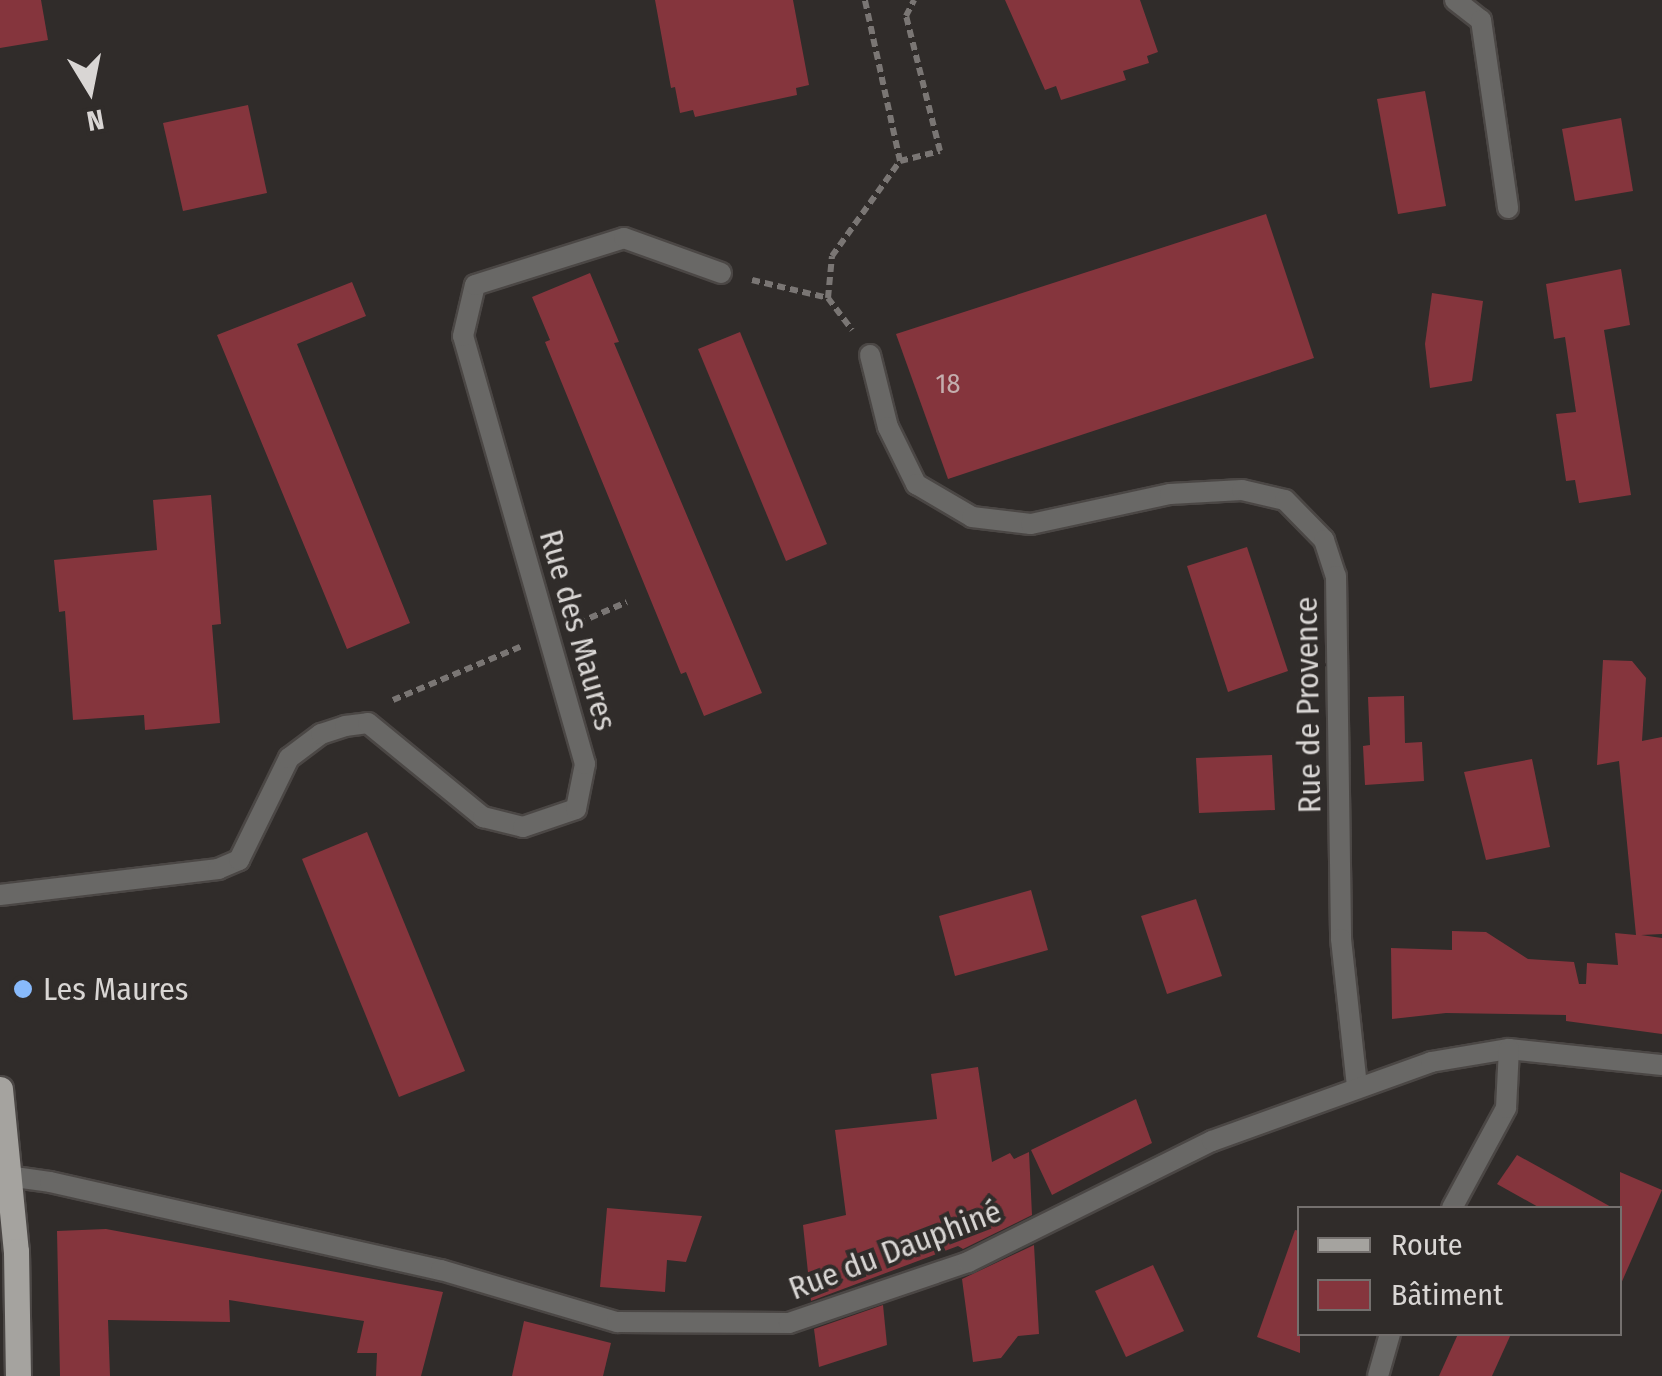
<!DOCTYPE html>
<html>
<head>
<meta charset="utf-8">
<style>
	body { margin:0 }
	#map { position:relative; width:1662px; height:1376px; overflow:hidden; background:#302c2a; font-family:"Fira Sans Condensed",sans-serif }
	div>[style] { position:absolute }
	.building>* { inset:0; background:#85353d }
	.path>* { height:6px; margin-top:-3px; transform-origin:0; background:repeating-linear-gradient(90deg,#7a7674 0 8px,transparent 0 13px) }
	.roads { filter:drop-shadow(2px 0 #4b4745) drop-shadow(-2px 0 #4b4745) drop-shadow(0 2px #4b4745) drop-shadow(0 -2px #4b4745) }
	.minor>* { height:20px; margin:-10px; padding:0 10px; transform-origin:10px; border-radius:10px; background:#696866 }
	.primary>* { height:25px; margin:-12.5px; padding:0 12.5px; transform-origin:12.5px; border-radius:12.5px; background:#a5a39f }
	.dots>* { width:28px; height:28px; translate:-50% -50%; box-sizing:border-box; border:5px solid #302c2a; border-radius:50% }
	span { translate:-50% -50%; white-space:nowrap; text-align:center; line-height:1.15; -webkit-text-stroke:8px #302c2a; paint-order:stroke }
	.number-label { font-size:28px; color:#c4aeae }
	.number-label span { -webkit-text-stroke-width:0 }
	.street-label { font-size:32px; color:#d9d6d4 }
	.poi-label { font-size:32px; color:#d9d6d4 }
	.left { translate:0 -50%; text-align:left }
	.legend { position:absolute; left:1297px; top:1206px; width:325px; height:130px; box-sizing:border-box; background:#302c2a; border:2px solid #74706e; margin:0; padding:12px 18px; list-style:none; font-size:30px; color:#d9d6d4 }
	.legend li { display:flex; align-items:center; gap:20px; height:50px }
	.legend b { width:50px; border:2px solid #74706e }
	.north { position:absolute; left:40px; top:40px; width:100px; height:100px; -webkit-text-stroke:8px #302c2a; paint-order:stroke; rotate:170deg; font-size:28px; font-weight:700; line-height:40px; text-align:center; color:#d9d6d4 }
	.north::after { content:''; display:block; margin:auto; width:35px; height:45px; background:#d9d6d4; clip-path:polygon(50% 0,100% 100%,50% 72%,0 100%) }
</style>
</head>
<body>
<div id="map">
	<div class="building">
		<div style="clip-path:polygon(0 0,41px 0,48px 40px,0 48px)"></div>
		<div style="clip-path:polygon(655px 0,793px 0,809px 85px,796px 88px,797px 95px,695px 117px,693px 110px,680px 113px,675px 87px,671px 88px)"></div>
		<div style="clip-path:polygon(1005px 0,1140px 0,1158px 52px,1147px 56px,1149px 63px,1123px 71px,1126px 80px,1061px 100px,1056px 86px,1045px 90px)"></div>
		<div style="clip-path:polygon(1425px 91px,1446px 206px,1398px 214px,1377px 99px)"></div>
		<div style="clip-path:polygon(248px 105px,267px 193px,183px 211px,163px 123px)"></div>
		<div style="clip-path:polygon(1621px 118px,1633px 191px,1575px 201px,1562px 129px)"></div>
		<div style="clip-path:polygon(1266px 214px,1314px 358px,948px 479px,896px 334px)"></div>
		<div style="clip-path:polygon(1621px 269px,1630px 325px,1604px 330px,1631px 495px,1579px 503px,1575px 480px,1566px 481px,1556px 414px,1576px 412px,1565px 337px,1554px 339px,1546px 284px)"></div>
		<div style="clip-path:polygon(590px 273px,619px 342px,614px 343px,762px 693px,704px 716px,686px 672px,681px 674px,545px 342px,550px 340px,532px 297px)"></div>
		<div style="clip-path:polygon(352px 282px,366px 316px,297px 344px,410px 623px,347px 649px,217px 335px)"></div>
		<div style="clip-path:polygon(1432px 293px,1483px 301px,1472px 381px,1430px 388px,1425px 344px)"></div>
		<div style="clip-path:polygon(740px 332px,827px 544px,786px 561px,698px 349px)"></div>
		<div style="clip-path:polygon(211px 495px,221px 624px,212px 625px,220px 723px,145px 730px,144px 715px,73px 720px,65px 611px,59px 612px,54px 560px,157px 550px,153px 500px)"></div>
		<div style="clip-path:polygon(1247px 547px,1288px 671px,1228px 692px,1187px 566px)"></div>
		<div style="clip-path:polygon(1603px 660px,1632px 661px,1646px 678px,1642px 741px,1662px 737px,1662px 934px,1641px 935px,1662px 938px,1662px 1034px,1566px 1021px,1566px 1015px,1446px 1013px,1392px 1019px,1391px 948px,1452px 950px,1452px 931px,1486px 932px,1528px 959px,1574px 962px,1579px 984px,1586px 984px,1587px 963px,1618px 965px,1615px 933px,1636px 935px,1619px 761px,1597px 765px)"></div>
		<div style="clip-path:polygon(1404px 696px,1405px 743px,1422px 742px,1424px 781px,1365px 785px,1363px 746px,1370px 745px,1368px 697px)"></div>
		<div style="clip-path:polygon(1272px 755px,1275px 810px,1199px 813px,1196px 758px)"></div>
		<div style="clip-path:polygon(1532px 759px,1550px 847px,1486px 860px,1464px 772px)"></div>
		<div style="clip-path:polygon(367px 832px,465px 1071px,399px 1097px,302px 859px)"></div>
		<div style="clip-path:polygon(1031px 890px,1048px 950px,955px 976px,939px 916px)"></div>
		<div style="clip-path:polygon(1196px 899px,1222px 976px,1167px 994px,1141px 916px)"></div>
		<div style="clip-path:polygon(978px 1067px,992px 1162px,1010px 1153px,1014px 1159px,1029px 1152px,1032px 1215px,963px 1249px,958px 1246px,811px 1301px,803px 1225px,846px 1215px,835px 1130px,937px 1119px,931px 1074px)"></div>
		<div style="clip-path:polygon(1136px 1099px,1152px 1143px,1052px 1195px,1031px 1150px)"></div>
		<div style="clip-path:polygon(1517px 1155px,1613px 1208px,1540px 1208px,1497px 1184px)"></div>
		<div style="clip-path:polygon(1620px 1172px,1662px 1190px,1620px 1286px)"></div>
		<div style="clip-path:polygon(607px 1208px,702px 1216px,686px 1262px,667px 1260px,665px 1292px,600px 1287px)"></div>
		<div style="clip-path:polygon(106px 1229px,443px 1292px,421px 1376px,376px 1376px,377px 1353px,357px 1353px,364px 1321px,229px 1300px,230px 1322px,108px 1320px,110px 1376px,60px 1376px,57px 1231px)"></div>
		<div style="clip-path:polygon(1295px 1230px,1300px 1231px,1300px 1353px,1257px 1337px)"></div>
		<div style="clip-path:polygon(1034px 1245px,1039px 1334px,1018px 1336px,1001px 1358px,973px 1362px,962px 1279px)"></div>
		<div style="clip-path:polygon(1153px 1265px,1184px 1331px,1126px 1357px,1095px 1291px)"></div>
		<div style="clip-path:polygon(883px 1305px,887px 1345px,819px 1367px,814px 1329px)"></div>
		<div style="clip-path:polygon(524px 1321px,611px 1343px,603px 1376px,512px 1376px)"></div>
		<div style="clip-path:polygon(1458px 1334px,1511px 1334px,1492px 1376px,1439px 1376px)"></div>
	</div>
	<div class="path">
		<div style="left:900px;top:161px;width:41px;rotate:-14deg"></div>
		<div style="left:940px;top:151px;width:139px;rotate:-104.1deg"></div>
		<div style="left:906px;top:16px;width:18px;rotate:-63deg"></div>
		<div style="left:752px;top:280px;width:78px;rotate:13.3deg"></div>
		<div style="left:828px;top:298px;width:40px;rotate:53deg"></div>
		<div style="left:828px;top:298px;width:42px;rotate:-84.6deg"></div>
		<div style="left:832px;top:256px;width:117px;rotate:-54.4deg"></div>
		<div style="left:900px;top:161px;width:165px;rotate:-102.3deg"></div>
		<div style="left:578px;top:623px;width:53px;rotate:-23.2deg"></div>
		<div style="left:393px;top:700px;width:138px;rotate:-22.7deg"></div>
	</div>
	<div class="roads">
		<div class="minor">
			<div style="left:1455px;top:0;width:33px;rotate:38deg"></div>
			<div style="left:1481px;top:20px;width:190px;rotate:81.8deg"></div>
			<div style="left:870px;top:355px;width:74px;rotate:76deg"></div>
			<div style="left:888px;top:427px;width:64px;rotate:63.8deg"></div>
			<div style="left:916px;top:484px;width:65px;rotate:30.5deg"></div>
			<div style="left:972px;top:517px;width:59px;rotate:6.8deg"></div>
			<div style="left:1031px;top:524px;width:142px;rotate:-12.2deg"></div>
			<div style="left:1170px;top:494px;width:72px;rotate:-3.2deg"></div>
			<div style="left:1242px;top:490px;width:44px;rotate:13.1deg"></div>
			<div style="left:1285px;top:500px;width:56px;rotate:45.7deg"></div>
			<div style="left:1324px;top:540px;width:38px;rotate:72deg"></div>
			<div style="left:1336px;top:576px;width:363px;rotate:89.2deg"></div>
			<div style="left:1341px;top:939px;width:148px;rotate:83.8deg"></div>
			<div style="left:0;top:895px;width:220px;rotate:-6.8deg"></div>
			<div style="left:218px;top:869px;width:23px;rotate:-23deg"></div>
			<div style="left:239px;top:860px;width:114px;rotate:-63.9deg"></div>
			<div style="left:289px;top:758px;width:40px;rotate:-37deg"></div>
			<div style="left:321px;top:734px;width:25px;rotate:-18deg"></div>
			<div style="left:345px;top:726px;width:23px;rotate:-7deg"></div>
			<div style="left:368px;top:723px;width:149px;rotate:39.3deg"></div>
			<div style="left:483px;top:817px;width:41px;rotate:14deg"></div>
			<div style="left:523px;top:827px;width:56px;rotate:-18.8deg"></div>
			<div style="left:576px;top:809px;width:46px;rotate:-78.7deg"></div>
			<div style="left:585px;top:764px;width:445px;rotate:-105.9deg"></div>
			<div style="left:463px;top:336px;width:52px;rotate:-76.8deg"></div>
			<div style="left:475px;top:285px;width:156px;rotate:-17.5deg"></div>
			<div style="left:624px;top:238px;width:103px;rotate:19.8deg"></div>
			<div style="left:0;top:1175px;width:50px;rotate:8deg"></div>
			<div style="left:50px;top:1182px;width:401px;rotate:12.7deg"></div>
			<div style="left:441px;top:1270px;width:184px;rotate:16.5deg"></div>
			<div style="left:617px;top:1322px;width:172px;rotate:0.3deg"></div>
			<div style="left:789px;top:1323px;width:189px;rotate:-18.8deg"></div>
			<div style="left:968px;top:1262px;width:272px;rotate:-26.4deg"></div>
			<div style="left:1212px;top:1141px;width:233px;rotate:-19.8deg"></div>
			<div style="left:1431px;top:1062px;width:79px;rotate:-9.5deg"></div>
			<div style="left:1509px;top:1049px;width:154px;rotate:6deg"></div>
			<div style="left:1452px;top:1208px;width:114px;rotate:-61.6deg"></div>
			<div style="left:1506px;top:1108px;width:59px;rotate:-87.1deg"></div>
			<div style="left:1378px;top:1376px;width:44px;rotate:-74.1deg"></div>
		</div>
		<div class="primary">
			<div style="left:0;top:1089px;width:163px;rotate:84.4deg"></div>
			<div style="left:16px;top:1251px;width:125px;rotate:89.1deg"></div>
		</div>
	</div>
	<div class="dots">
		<div style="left:23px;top:989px;background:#88bafc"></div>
	</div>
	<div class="number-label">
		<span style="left:948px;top:384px">18</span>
	</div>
	<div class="street-label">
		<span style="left:578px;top:630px;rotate:74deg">Rue des Maures</span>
		<span style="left:1308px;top:705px;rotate:-91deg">Rue de Provence</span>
		<span style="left:895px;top:1250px;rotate:-21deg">Rue du Dauphiné</span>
	</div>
	<div class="poi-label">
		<span class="left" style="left:43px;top:989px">Les Maures</span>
	</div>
	<ul class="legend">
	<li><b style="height:12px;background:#a5a39f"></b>Route</li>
	<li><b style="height:28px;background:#85353d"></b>Bâtiment</li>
	</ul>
	<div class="north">N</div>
</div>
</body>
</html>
